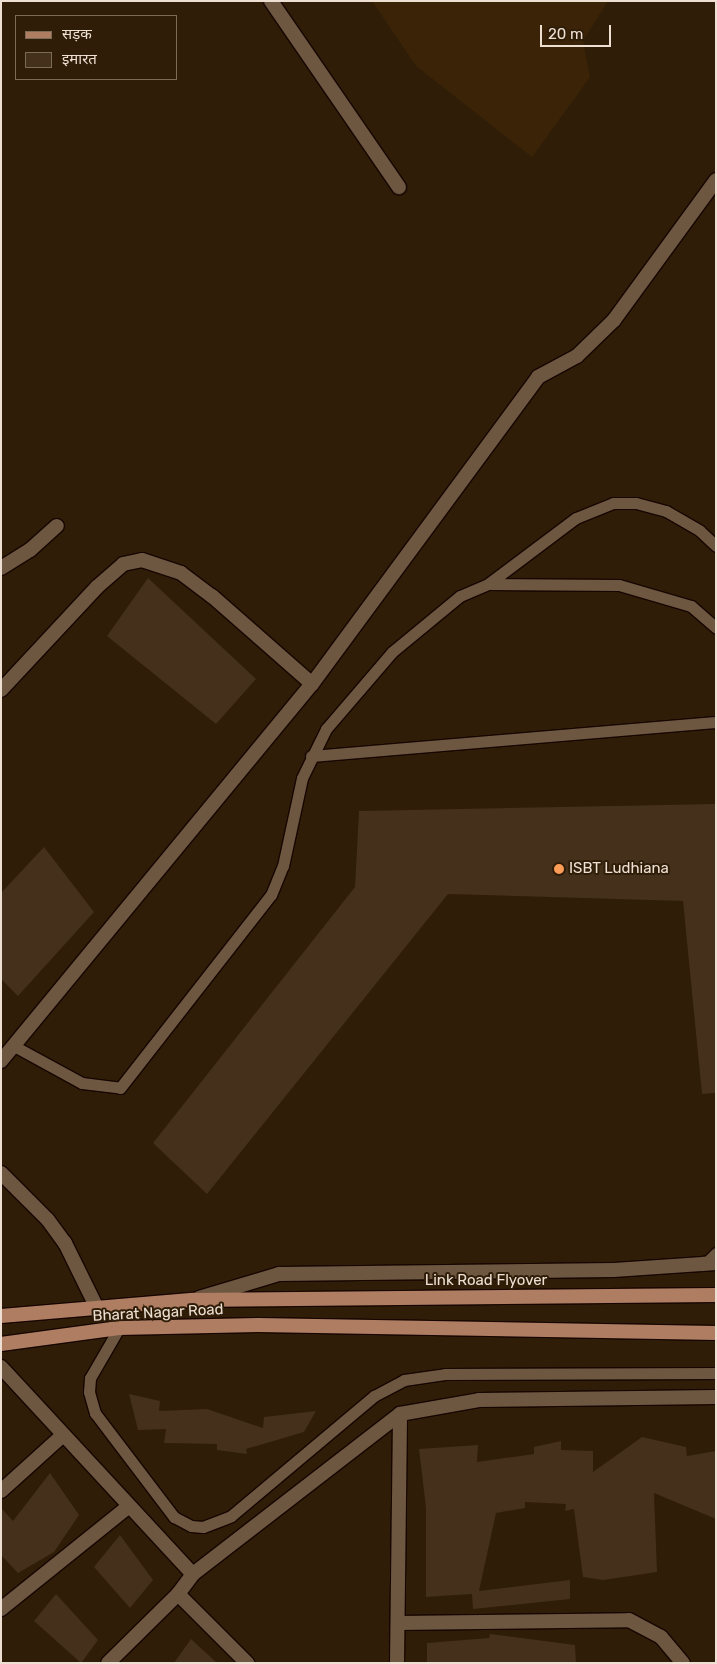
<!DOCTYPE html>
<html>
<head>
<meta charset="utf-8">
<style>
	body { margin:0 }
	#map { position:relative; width:717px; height:1664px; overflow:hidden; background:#2f1d08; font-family:Rubik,"Noto Sans Devanagari",sans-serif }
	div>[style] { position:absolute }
	.built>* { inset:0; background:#3a2307 }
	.building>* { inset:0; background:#44301b }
	.roads { filter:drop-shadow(1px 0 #170600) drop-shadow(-1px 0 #170600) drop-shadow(0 1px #170600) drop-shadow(0 -1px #170600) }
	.service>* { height:11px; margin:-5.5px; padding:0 5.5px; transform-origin:5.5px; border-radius:5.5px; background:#6d5741 }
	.minor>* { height:14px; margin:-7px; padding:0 7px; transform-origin:7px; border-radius:7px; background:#6d5741 }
	.tertiary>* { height:14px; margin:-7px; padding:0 7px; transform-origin:7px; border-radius:7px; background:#6d5741 }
	.primary>* { height:14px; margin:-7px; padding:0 7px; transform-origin:7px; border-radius:7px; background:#ae7d62 }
	.dots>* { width:14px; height:14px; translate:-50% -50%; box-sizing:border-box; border:2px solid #2f1d08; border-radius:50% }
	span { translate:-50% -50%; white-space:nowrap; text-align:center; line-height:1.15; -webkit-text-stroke:4px #2f1d08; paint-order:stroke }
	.poi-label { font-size:15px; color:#ede0d3 }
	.left { translate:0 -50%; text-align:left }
	.street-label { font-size:15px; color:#ede0d3 }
	.frame { position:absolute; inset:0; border:2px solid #ede0d3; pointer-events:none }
	.legend { position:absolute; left:15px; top:15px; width:162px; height:65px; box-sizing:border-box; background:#2f1d08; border:1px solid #7b6b59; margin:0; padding:6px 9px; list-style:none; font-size:15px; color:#ede0d3 }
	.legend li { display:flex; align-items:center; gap:10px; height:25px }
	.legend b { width:25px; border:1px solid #7b6b59 }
	.scale { position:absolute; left:540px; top:25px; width:71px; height:22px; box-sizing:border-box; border:2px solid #ede0d3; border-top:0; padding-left:6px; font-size:15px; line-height:18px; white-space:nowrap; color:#ede0d3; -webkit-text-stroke:4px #2f1d08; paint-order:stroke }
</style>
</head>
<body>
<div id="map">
	<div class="built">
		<div style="clip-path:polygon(372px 1px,608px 1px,583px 41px,590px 77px,532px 157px,416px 66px)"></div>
	</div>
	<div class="building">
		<div style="clip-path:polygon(148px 578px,256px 679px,216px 724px,107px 636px)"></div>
		<div style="clip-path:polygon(716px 804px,716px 1093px,702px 1094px,683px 901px,448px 894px,207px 1194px,153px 1143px,355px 887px,359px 811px)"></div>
		<div style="clip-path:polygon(44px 847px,94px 912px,18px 996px,1px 979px,1px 893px)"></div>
		<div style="clip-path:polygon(129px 1394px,160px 1401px,159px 1411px,207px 1409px,263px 1428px,264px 1417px,316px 1411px,304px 1432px,246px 1449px,247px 1454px,217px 1450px,217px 1444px,164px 1443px,166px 1429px,138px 1430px)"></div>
		<div style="clip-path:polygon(642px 1437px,686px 1447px,687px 1456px,716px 1451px,716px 1519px,654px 1493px,657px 1572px,603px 1580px,583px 1577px,574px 1509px,565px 1511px,566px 1504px,525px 1502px,525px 1508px,496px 1513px,479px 1591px,570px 1580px,570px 1599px,473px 1609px,472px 1594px,426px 1597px,426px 1508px,419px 1449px,478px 1445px,477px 1462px,534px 1454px,534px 1447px,561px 1441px,561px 1450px,593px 1451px,593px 1472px)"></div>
		<div style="clip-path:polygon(50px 1473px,79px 1515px,54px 1552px,18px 1573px,1px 1555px,1px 1508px,13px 1521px)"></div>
		<div style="clip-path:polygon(120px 1535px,153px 1580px,130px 1608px,94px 1567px)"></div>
		<div style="clip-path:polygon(56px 1594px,98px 1640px,81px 1663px,34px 1621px)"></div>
		<div style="clip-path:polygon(490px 1634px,575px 1645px,576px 1663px,427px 1663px,427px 1643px,489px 1638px)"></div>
		<div style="clip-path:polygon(191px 1639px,217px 1663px,174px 1663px)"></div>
	</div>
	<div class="roads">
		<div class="service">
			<div style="left:488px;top:584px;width:131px;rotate:0.4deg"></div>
			<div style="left:619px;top:585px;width:75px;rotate:16.3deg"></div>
			<div style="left:691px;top:606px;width:33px;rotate:41deg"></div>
			<div style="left:311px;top:756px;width:406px;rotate:-4.8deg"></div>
			<div style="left:14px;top:1046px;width:77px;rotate:28.6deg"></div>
			<div style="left:82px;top:1083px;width:38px;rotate:7deg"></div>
			<div style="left:120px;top:1088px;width:245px;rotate:-52deg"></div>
			<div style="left:271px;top:895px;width:31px;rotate:-68deg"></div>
			<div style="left:283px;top:866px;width:90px;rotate:-77.8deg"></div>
			<div style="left:302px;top:778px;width:55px;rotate:-63.9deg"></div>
			<div style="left:326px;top:729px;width:101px;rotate:-49.4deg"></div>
			<div style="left:392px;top:652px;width:88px;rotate:-39.5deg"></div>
			<div style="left:460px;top:596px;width:30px;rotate:-23deg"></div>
			<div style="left:488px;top:584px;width:110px;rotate:-36.9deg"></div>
			<div style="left:576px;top:518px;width:40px;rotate:-22deg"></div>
			<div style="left:613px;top:503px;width:23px"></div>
			<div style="left:636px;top:503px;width:31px;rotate:15deg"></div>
			<div style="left:666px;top:511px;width:39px;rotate:30deg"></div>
			<div style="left:700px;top:531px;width:22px;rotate:43deg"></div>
			<div style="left:706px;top:1263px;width:14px;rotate:-45deg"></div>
			<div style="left:119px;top:1328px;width:58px;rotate:120.1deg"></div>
			<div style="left:90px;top:1378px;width:14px;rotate:94deg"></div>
			<div style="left:89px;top:1392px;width:22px;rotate:74deg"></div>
			<div style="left:95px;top:1413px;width:131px;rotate:52.8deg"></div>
			<div style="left:174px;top:1517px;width:19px;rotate:28deg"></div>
			<div style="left:191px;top:1526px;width:12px;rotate:5deg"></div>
			<div style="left:203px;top:1527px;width:30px;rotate:-21deg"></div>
			<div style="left:231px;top:1516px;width:187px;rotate:-40deg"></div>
			<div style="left:374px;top:1396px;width:34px;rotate:-28deg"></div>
			<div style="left:404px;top:1380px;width:41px;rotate:-8.3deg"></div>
			<div style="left:445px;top:1374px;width:271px;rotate:-0.2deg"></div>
		</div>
		<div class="minor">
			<div style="left:271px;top:1px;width:226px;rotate:55.5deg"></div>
			<div style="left:1px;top:568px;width:34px;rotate:-32deg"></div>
			<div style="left:30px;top:550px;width:36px;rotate:-42deg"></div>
			<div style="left:1px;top:690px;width:141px;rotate:-47deg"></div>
			<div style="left:97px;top:587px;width:35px;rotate:-41deg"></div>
			<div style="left:123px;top:564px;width:19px;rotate:-12deg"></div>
			<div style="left:142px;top:560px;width:41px;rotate:18.4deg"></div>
			<div style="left:181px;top:573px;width:39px;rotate:37deg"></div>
			<div style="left:212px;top:596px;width:133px;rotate:41.3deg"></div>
			<div style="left:312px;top:684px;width:381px;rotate:-53.6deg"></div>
			<div style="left:538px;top:377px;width:44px;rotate:-28.3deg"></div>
			<div style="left:577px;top:356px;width:52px;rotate:-44.2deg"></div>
			<div style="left:614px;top:320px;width:173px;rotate:-53.9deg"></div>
			<div style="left:1px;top:1061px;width:489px;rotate:-50.5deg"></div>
			<div style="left:1px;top:1491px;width:84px;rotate:-42.1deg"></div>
			<div style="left:178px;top:1594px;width:98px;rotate:45deg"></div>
			<div style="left:1px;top:1609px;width:164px;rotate:-38.8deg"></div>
			<div style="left:398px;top:1623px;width:231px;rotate:-0.7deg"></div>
			<div style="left:629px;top:1620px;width:36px;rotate:28deg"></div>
			<div style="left:661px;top:1637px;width:34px;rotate:50deg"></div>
			<div style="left:108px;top:1663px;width:98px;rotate:-44.6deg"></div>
			<div style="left:178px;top:1594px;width:25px;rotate:-53deg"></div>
			<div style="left:397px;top:1663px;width:249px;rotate:-89.3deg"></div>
		</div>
		<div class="tertiary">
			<div style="left:1px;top:1173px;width:66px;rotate:45deg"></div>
			<div style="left:48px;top:1220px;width:29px;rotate:54deg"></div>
			<div style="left:65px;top:1243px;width:72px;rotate:63.8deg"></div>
			<div style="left:199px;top:1298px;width:84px;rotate:-16.7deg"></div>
			<div style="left:279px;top:1274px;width:335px;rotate:-0.7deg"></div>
			<div style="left:614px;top:1270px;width:102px;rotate:-3.9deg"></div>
			<div style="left:1px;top:1367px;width:282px;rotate:47.2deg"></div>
			<div style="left:193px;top:1574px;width:262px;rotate:-37.7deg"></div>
			<div style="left:400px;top:1414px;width:80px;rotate:-10deg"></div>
			<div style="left:479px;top:1400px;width:237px;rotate:-0.7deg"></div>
		</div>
		<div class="primary">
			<div style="left:1px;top:1316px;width:193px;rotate:-4.8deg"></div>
			<div style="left:193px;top:1300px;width:523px;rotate:-0.55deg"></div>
			<div style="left:1px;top:1344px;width:119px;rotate:-7.7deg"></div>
			<div style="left:119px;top:1328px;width:139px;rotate:-1.2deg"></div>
			<div style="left:258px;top:1325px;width:458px;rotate:1deg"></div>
		</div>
	</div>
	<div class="dots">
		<div style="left:559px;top:869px;background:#fd9c56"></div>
	</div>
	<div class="poi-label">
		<span class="left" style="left:569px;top:869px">ISBT Ludhiana</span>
	</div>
	<div class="street-label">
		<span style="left:486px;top:1281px">Link Road Flyover</span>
		<span style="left:158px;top:1313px;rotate:-3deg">Bharat Nagar Road</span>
	</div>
	<div class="frame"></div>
	<ul class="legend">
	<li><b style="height:6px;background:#ae7d62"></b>सड़क</li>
	<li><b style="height:14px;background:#44301b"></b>इमारत</li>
	</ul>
	<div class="scale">20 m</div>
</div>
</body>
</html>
